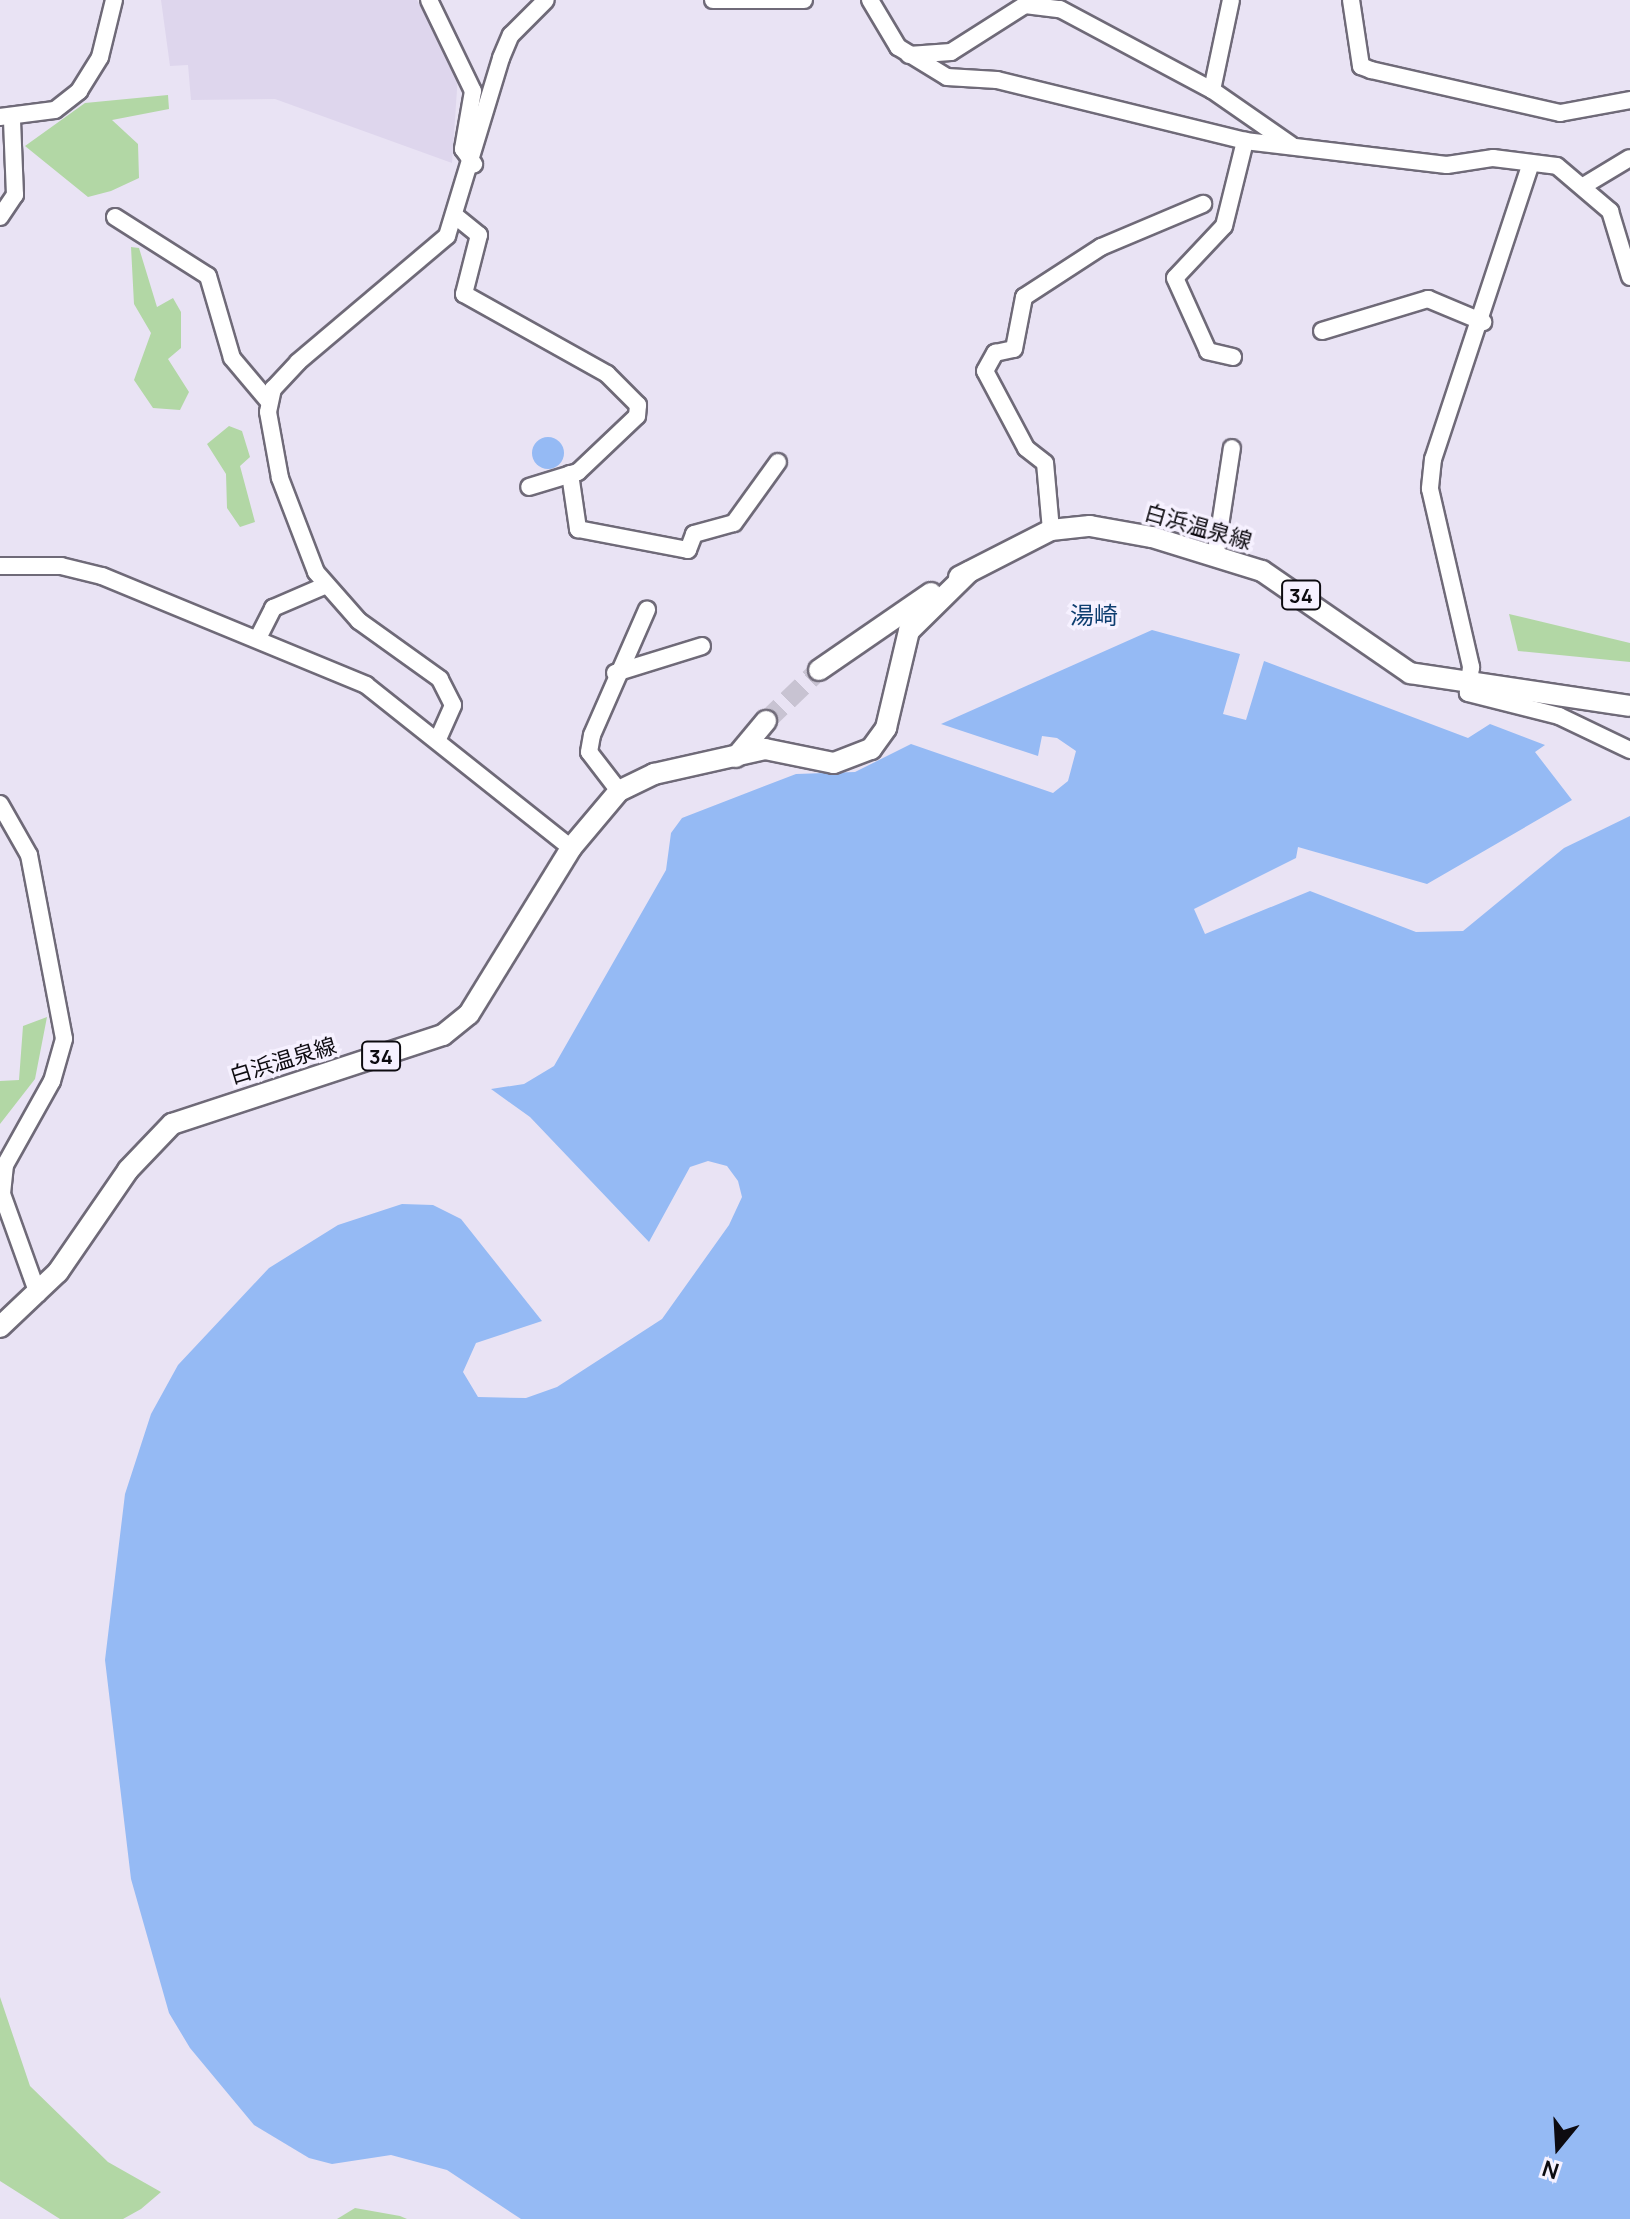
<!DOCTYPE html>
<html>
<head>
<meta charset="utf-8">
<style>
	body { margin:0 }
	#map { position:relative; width:1630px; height:2219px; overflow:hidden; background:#e9e3f4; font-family:Manrope,"Noto Sans JP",sans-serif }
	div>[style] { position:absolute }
	.built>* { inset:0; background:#ded6ed }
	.green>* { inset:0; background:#b2d7a5 }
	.water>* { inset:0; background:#95baf4 }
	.round { border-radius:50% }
	.major-tunnel>* { height:20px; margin-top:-10px; transform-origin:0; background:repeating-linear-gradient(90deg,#c8c3d2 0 20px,transparent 0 30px) }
	.roads { filter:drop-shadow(2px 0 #6f6a78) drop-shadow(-2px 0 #6f6a78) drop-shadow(0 2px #6f6a78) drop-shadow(0 -2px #6f6a78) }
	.minor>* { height:16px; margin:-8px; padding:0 8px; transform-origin:8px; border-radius:8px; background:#fff }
	.major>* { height:20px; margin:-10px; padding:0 10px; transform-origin:10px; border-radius:10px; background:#fff }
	span { translate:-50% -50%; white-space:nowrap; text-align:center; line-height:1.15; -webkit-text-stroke:7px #f6f1ff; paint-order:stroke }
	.shield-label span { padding:2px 6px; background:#f6f1ff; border:2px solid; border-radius:6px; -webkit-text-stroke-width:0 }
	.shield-label { font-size:20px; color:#0d0b10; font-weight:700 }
	.street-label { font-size:22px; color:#0d0b10 }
	.neighbourhood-label { font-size:24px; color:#0e3e70 }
	.north { position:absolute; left:1518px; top:2107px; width:80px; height:80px; -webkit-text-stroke:6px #f6f1ff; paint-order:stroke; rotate:198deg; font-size:22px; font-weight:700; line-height:32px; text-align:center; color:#0d0b10 }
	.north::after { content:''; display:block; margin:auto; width:28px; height:36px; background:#0d0b10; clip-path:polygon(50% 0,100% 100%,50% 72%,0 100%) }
</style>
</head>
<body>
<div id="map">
	<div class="built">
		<div style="clip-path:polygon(161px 0,417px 0,458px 75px,452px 163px,275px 99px,191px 100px,188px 65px,170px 66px)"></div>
	</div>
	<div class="green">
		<div style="clip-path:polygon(168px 95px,169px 109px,112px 120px,138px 144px,139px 178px,111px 191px,88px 197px,25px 146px,85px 103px)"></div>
		<div style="clip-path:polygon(131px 247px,139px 248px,157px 307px,173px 298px,181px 312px,181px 348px,168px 359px,189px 392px,180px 410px,153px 408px,134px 380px,151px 333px,134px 304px)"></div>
		<div style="clip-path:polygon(229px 426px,242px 431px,250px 457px,240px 466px,255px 522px,240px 527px,227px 508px,226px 474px,207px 444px)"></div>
		<div style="clip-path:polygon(1509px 614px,1630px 643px,1630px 662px,1518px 651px)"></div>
		<div style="clip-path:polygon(47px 1017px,35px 1079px,0 1124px,0 1081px,19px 1080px,23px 1026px)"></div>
		<div style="clip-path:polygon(0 1997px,30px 2086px,108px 2162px,161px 2192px,141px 2209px,123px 2219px,60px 2219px,0 2181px)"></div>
		<div style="clip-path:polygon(355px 2208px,400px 2216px,407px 2219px,337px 2219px)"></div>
	</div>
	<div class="water">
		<div class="round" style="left:532px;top:437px;width:32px;height:32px"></div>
		<div style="clip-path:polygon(1152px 630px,1240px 654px,1223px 714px,1246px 720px,1264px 661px,1468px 738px,1490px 724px,1545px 745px,1535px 752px,1572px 800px,1427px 884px,1298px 847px,1296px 858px,1194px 909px,1205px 934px,1310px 891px,1416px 932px,1463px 931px,1564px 848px,1630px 816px,1630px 2219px,521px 2219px,447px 2170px,391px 2155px,332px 2164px,309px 2158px,254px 2125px,190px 2048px,169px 2013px,131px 1879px,105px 1660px,125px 1494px,151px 1414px,178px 1365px,269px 1268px,338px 1225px,402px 1204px,433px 1205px,461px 1219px,542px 1321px,476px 1343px,463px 1372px,478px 1397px,526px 1398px,557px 1387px,662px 1319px,729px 1225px,742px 1197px,738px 1181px,727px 1166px,708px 1161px,690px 1167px,649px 1242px,530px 1117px,491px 1089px,524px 1084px,554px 1066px,666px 870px,671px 833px,682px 818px,796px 774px,855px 772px,911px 744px,1053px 793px,1068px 781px,1076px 751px,1057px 738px,1042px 736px,1038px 756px,941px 724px)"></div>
	</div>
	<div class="major-tunnel">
		<div style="left:766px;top:721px;width:74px;rotate:-43.9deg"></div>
	</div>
	<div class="roads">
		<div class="minor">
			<div style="left:429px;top:0;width:101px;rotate:64.2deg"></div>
			<div style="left:473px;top:91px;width:59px;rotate:99.8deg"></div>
			<div style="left:463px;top:149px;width:19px;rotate:54deg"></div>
			<div style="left:713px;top:0;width:91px"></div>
			<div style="left:870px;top:0;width:55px;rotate:59.2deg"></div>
			<div style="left:898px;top:47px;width:57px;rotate:31.5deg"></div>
			<div style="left:947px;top:77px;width:50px;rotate:3.4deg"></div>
			<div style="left:997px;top:80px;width:255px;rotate:13.8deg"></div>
			<div style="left:1245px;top:141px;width:203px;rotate:6.8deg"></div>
			<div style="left:1447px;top:165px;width:47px;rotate:-8.7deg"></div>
			<div style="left:1493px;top:158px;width:64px;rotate:7.1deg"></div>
			<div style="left:1557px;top:166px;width:70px;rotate:40.3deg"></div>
			<div style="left:1610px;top:211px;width:69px;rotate:73.1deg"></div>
			<div style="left:1351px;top:0;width:67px;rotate:81.4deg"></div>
			<div style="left:1361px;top:66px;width:11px;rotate:22deg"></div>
			<div style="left:1371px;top:70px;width:194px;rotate:12.8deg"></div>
			<div style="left:1560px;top:113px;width:71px;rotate:-10.5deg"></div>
			<div style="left:909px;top:55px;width:42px;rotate:-4.1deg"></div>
			<div style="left:951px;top:52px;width:88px;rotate:-32.4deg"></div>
			<div style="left:1025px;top:5px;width:35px;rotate:7deg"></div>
			<div style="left:1060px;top:9px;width:172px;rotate:28.1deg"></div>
			<div style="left:1212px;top:90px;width:96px;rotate:34.8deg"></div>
			<div style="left:1212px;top:90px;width:92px;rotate:-78.1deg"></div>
			<div style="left:0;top:117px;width:55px;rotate:-7.3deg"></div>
			<div style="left:55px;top:110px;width:31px;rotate:-38deg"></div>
			<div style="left:79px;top:91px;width:40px;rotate:-58deg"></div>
			<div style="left:100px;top:57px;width:59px;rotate:-76.2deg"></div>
			<div style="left:1531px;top:163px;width:312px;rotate:108.3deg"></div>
			<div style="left:1433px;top:459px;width:30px;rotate:96deg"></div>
			<div style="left:1430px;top:489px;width:183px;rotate:77deg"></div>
			<div style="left:1471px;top:667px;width:26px;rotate:97deg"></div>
			<div style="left:1468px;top:693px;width:94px;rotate:14.2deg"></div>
			<div style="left:1559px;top:716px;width:79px;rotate:25.6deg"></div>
			<div style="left:1585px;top:185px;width:52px;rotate:-31deg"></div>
			<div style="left:0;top:217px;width:27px;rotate:-56deg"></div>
			<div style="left:15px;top:195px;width:75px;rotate:-92.3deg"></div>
			<div style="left:115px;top:217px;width:110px;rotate:32.4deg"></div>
			<div style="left:208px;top:276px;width:85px;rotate:73.7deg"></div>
			<div style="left:232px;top:358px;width:57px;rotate:49.9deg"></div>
			<div style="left:458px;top:218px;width:27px;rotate:39deg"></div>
			<div style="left:479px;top:235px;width:61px;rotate:104.3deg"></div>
			<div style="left:464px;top:294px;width:164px;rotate:29.2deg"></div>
			<div style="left:607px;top:374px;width:44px;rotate:45deg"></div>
			<div style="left:638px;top:405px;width:11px;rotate:95deg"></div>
			<div style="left:637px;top:416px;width:81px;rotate:136.5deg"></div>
			<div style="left:578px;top:472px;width:51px;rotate:163deg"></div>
			<div style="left:1322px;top:331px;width:111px;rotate:-16.8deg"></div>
			<div style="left:1428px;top:299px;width:60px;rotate:22.7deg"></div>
			<div style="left:1233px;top:357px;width:26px;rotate:-167deg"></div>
			<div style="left:1208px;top:351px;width:80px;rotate:-114.3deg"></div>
			<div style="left:1175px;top:278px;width:71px;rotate:-46.7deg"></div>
			<div style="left:1224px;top:226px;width:88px;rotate:-76.1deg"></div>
			<div style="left:570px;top:474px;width:56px;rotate:81.7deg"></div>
			<div style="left:578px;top:529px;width:112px;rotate:10.8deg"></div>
			<div style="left:688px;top:550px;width:17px;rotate:-69deg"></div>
			<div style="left:694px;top:534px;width:41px;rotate:-15.4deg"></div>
			<div style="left:734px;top:523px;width:75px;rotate:-54.2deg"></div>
			<div style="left:1051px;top:530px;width:67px;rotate:-95.1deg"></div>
			<div style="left:1045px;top:463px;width:24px;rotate:-142deg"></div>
			<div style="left:1026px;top:448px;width:87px;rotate:-118deg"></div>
			<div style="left:985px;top:371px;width:21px;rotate:-61deg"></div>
			<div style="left:995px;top:353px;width:19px;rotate:-12deg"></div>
			<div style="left:1014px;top:349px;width:53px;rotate:-79.1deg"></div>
			<div style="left:1024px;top:297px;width:92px;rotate:-33deg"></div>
			<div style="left:1101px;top:247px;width:111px;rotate:-22.9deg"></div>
			<div style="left:1216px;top:552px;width:105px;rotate:-81.3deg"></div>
			<div style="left:0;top:566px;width:61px"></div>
			<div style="left:61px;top:566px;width:42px;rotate:13.7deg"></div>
			<div style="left:102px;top:576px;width:286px;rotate:22.4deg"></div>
			<div style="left:366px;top:685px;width:262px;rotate:38.5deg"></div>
			<div style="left:258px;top:638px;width:34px;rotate:-63deg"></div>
			<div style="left:273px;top:608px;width:56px;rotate:-23.3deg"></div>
			<div style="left:615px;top:673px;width:91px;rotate:-17.2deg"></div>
			<div style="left:438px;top:739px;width:37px;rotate:-66deg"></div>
			<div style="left:453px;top:705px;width:29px;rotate:-117deg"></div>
			<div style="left:440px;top:679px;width:100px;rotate:-144.4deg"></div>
			<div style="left:359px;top:621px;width:65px;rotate:-131.3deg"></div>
			<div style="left:316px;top:572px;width:101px;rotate:-111deg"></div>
			<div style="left:280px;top:478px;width:67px;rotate:-100.3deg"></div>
			<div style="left:268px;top:412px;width:24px;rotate:-78deg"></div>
			<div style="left:273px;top:389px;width:37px;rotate:-47deg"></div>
			<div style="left:298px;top:362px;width:195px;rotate:-40.2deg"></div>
			<div style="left:447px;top:236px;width:186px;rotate:-73.1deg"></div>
			<div style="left:501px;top:58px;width:25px;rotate:-67deg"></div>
			<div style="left:511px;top:35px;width:49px;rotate:-45deg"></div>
			<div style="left:619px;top:791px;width:49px;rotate:-127.6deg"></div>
			<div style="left:589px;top:752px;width:17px;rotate:-80deg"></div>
			<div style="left:592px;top:735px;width:137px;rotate:-66.3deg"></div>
			<div style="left:0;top:804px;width:59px;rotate:60.4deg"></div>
			<div style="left:29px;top:855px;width:187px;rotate:79.2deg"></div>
			<div style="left:64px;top:1039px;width:44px;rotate:105.9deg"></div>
			<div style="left:52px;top:1081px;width:96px;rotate:119.2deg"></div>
			<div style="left:5px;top:1165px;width:29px;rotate:96deg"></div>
			<div style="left:2px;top:1194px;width:106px;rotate:70.2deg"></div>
		</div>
		<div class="major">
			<div style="left:959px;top:577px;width:103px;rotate:-27.1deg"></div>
			<div style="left:1051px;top:530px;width:39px;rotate:-6deg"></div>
			<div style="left:1090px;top:526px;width:63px;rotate:10.1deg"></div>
			<div style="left:1152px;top:537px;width:115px;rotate:17.2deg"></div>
			<div style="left:1262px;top:571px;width:180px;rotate:34.6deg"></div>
			<div style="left:1410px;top:673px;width:222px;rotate:8.5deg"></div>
			<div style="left:819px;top:670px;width:136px;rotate:-34.5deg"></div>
			<div style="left:736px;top:757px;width:47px;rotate:-50.2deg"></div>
			<div style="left:0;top:1327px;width:80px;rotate:-43.5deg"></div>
			<div style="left:58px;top:1272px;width:124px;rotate:-55.5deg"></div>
			<div style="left:128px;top:1170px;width:64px;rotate:-46.3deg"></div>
			<div style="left:172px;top:1124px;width:285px;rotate:-18.2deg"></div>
			<div style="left:443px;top:1035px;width:33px;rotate:-39deg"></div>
			<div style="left:469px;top:1014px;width:195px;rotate:-58.4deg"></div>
			<div style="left:571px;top:848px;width:75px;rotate:-49.9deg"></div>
			<div style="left:619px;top:791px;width:39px;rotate:-26deg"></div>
			<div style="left:654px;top:774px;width:114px;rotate:-12.7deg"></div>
			<div style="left:765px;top:749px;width:70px;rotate:11.5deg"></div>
			<div style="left:834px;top:763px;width:40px;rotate:-21deg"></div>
			<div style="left:871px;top:749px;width:26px;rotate:-54deg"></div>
			<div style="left:886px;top:728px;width:100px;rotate:-76.7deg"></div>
			<div style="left:909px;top:631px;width:84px;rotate:-44.5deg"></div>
		</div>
	</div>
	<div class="shield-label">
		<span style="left:1301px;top:595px">34</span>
		<span style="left:381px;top:1056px">34</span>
	</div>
	<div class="street-label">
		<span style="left:1198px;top:527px;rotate:16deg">白浜温泉線</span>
		<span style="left:283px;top:1061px;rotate:-17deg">白浜温泉線</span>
	</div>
	<div class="neighbourhood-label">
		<span style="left:1094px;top:615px">湯崎</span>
	</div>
	<div class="north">N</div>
</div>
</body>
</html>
